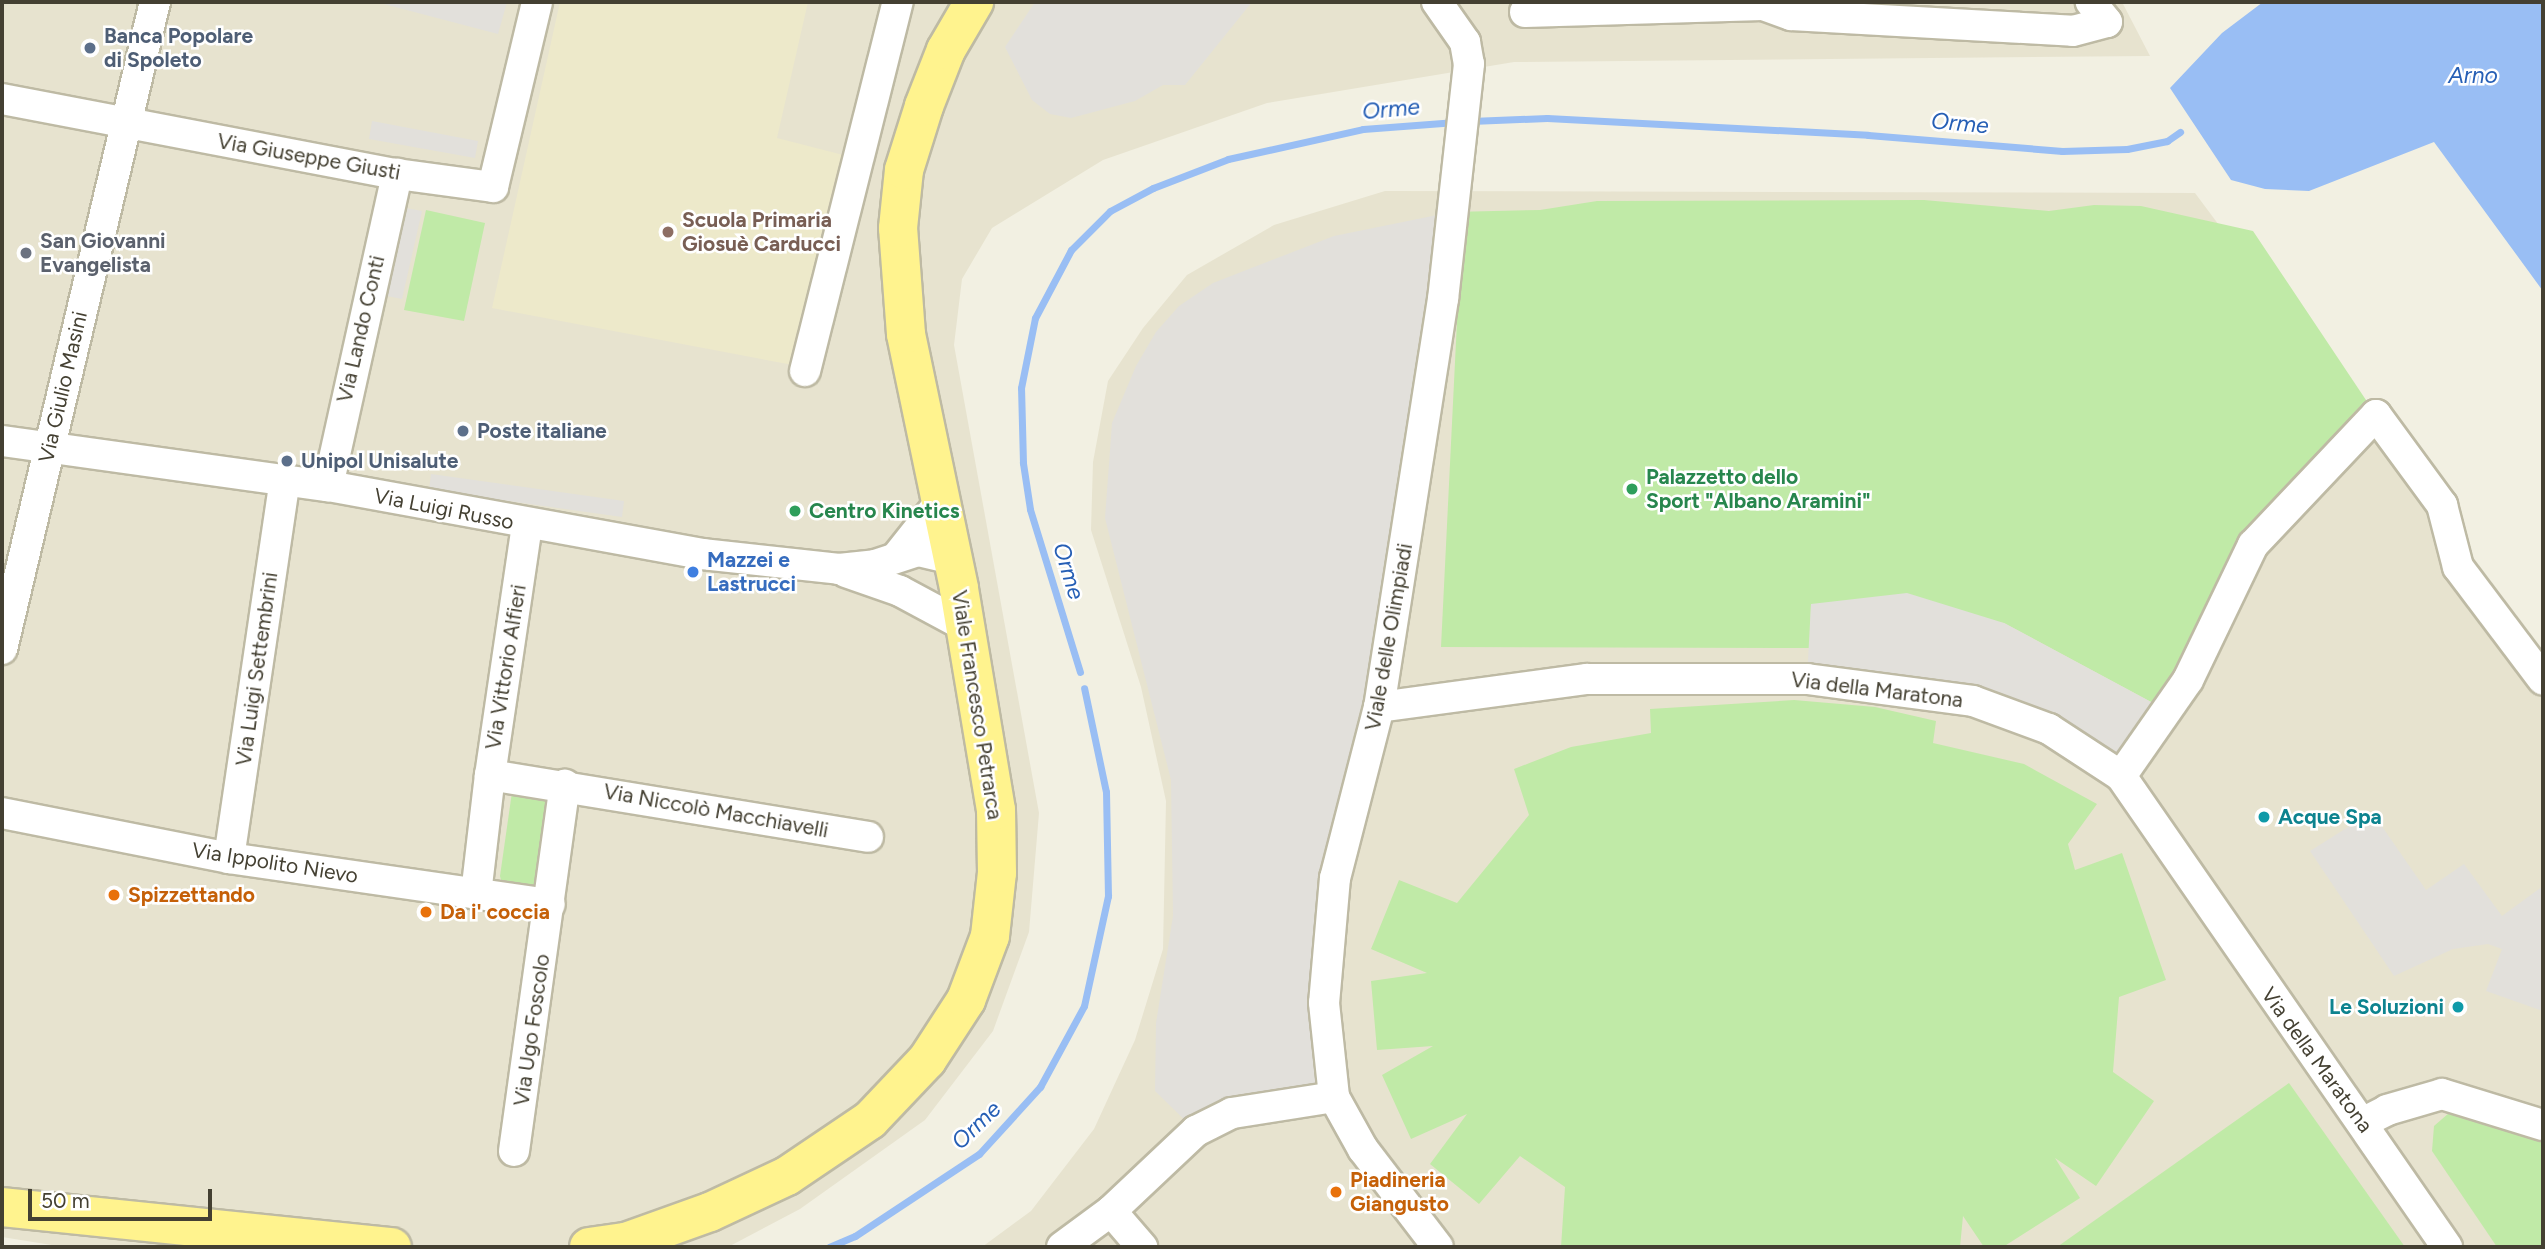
<!DOCTYPE html>
<html>
<head>
<meta charset="utf-8">
<style>
	body { margin:0 }
	#map { position:relative; width:2545px; height:1249px; overflow:hidden; background:#f2f0e2; font-family:Figtree,sans-serif }
	div>[style] { position:absolute }
	.residential>* { inset:0; background:#e7e3cf }
	.education>* { inset:0; background:#ede9ca }
	.green>* { inset:0; background:#c0eaa7 }
	.parking>* { inset:0; background:#e2e0db }
	.water>* { inset:0; background:#99bef4 }
	.stream>* { height:7px; margin:-3.5px; padding:0 3.5px; transform-origin:3.5px; border-radius:3.5px; background:#99bef4 }
	.roads { filter:drop-shadow(2px 0 #bebaa4) drop-shadow(-2px 0 #bebaa4) drop-shadow(0 2px #bebaa4) drop-shadow(0 -2px #bebaa4) }
	.minor>* { height:30px; margin:-15px; padding:0 15px; transform-origin:15px; border-radius:15px; background:#fff }
	.major>* { height:38px; margin:-19px; padding:0 19px; transform-origin:19px; border-radius:19px; background:#fff38e }
	.dots>* { width:19px; height:19px; translate:-50% -50%; box-sizing:border-box; border:4px solid #fff; border-radius:50% }
	span { translate:-50% -50%; white-space:nowrap; text-align:center; line-height:1.15; -webkit-text-stroke:5px #fff; paint-order:stroke }
	.service-label { font-size:21px; color:#4e5e75; font-weight:700 }
	.left { translate:0 -50%; text-align:left }
	.street-label { font-size:21px; color:#444032 }
	.education-label { font-size:21px; color:#785e54; font-weight:700 }
	.worship-label { font-size:21px; color:#5b616d; font-weight:700 }
	.leisure-label { font-size:21px; color:#27864d; font-weight:700 }
	.shop-label { font-size:21px; color:#366cbe; font-weight:700 }
	.culture-label { font-size:21px; color:#0d838f; font-weight:700 }
	.right { translate:-100% -50%; text-align:right }
	.food-label { font-size:21px; color:#c56008; font-weight:700 }
	.water-label { font-size:23px; color:#265fb5; font-style:italic }
	.frame { position:absolute; inset:0; border:4px solid #444032; pointer-events:none }
	.scale { position:absolute; left:28px; top:1189px; width:184px; height:32px; box-sizing:border-box; border:4px solid #444032; border-top:0; padding-left:9px; font-size:21px; line-height:24px; white-space:nowrap; color:#444032; -webkit-text-stroke:5px #fff; paint-order:stroke }
</style>
</head>
<body>
<div id="map">
	<div class="residential">
		<div style="clip-path:polygon(2px 2px,2122px 2px,2150px 56px,1514px 62px,1267px 103px,1103px 160px,992px 228px,962px 279px,954px 345px,1039px 813px,1029px 932px,993px 1031px,925px 1120px,800px 1209px,728px 1247px,64px 1247px,2px 1237px)"></div>
		<div style="clip-path:polygon(1385px 191px,2195px 193px,2543px 659px,2543px 1247px,982px 1247px,1031px 1211px,1094px 1129px,1135px 1040px,1163px 949px,1166px 801px,1141px 687px,1091px 530px,1093px 462px,1108px 381px,1143px 328px,1187px 275px,1274px 225px)"></div>
	</div>
	<div class="education">
		<div style="clip-path:polygon(560px 2px,808px 2px,777px 138px,847px 156px,793px 365px,492px 308px)"></div>
	</div>
	<div class="green">
		<div style="clip-path:polygon(1924px 200px,2049px 211px,2094px 205px,2141px 206px,2253px 231px,2376px 415px,2302px 489px,2166px 710px,2004px 623px,1811px 604px,1810px 648px,1441px 647px,1460px 260px,1452px 212px,1540px 210px,1597px 201px)"></div>
		<div style="clip-path:polygon(426px 210px,485px 223px,464px 321px,404px 310px)"></div>
		<div style="clip-path:polygon(1794px 700px,1875px 707px,1936px 721px,1933px 743px,2024px 764px,2097px 804px,2068px 844px,2075px 870px,2122px 853px,2166px 980px,2119px 997px,2113px 1072px,2154px 1101px,2096px 1186px,2055px 1158px,2080px 1198px,2003px 1247px,1984px 1247px,1963px 1216px,1960px 1247px,1561px 1247px,1565px 1187px,1520px 1156px,1479px 1204px,1430px 1164px,1467px 1114px,1411px 1139px,1382px 1075px,1433px 1046px,1377px 1050px,1371px 981px,1427px 973px,1371px 949px,1399px 880px,1457px 903px,1529px 815px,1514px 769px,1571px 747px,1651px 733px,1650px 709px)"></div>
		<div style="clip-path:polygon(512px 792px,550px 796px,536px 889px,502px 884px,500px 876px)"></div>
		<div style="clip-path:polygon(2289px 1083px,2405px 1247px,2057px 1247px)"></div>
		<div style="clip-path:polygon(2449px 1113px,2543px 1141px,2543px 1247px,2497px 1247px,2432px 1151px,2434px 1126px)"></div>
	</div>
	<div class="parking">
		<div style="clip-path:polygon(376px 2px,507px 2px,498px 34px)"></div>
		<div style="clip-path:polygon(1035px 2px,1252px 2px,1185px 85px,1163px 85px,1135px 101px,1071px 118px,1050px 114px,1032px 100px,1005px 47px)"></div>
		<div style="clip-path:polygon(372px 121px,478px 141px,475px 158px,369px 139px)"></div>
		<div style="clip-path:polygon(406px 208px,422px 211px,402px 299px,387px 296px)"></div>
		<div style="clip-path:polygon(1452px 212px,1335px 878px,1334px 1097px,1196px 1131px,1155px 1091px,1156px 1023px,1173px 916px,1171px 780px,1105px 518px,1112px 423px,1136px 366px,1156px 332px,1179px 306px,1213px 283px,1334px 236px)"></div>
		<div style="clip-path:polygon(431px 474px,624px 501px,622px 517px,429px 490px)"></div>
		<div style="clip-path:polygon(1907px 593px,2004px 623px,2166px 710px,2121px 776px,2049px 729px,1807px 679px,1811px 604px)"></div>
		<div style="clip-path:polygon(2372px 812px,2426px 890px,2464px 864px,2502px 916px,2543px 886px,2543px 1011px,2486px 991px,2502px 949px,2488px 944px,2453px 949px,2394px 976px,2310px 851px)"></div>
	</div>
	<div class="water">
		<div style="clip-path:polygon(2263px 2px,2543px 2px,2543px 291px,2434px 142px,2309px 191px,2265px 189px,2231px 180px,2170px 88px,2222px 33px)"></div>
	</div>
	<div class="stream">
		<div style="left:1471px;top:121px;width:76px;rotate:-2.3deg"></div>
		<div style="left:1547px;top:118px;width:321px;rotate:3deg"></div>
		<div style="left:1868px;top:135px;width:195px;rotate:4.7deg"></div>
		<div style="left:2062px;top:151px;width:65px;rotate:-1.8deg"></div>
		<div style="left:2127px;top:149px;width:41px;rotate:-11.3deg"></div>
		<div style="left:2167px;top:141px;width:16px;rotate:-35deg"></div>
		<div style="left:1080px;top:672px;width:170px;rotate:-107.1deg"></div>
		<div style="left:1030px;top:509px;width:47px;rotate:-98.7deg"></div>
		<div style="left:1023px;top:463px;width:75px;rotate:-91.5deg"></div>
		<div style="left:1021px;top:388px;width:71px;rotate:-78.7deg"></div>
		<div style="left:1035px;top:318px;width:77px;rotate:-62.1deg"></div>
		<div style="left:1071px;top:250px;width:55px;rotate:-45deg"></div>
		<div style="left:1110px;top:211px;width:49px;rotate:-28.1deg"></div>
		<div style="left:1153px;top:188px;width:80px;rotate:-21.1deg"></div>
		<div style="left:1228px;top:159px;width:138px;rotate:-12.5deg"></div>
		<div style="left:1363px;top:129px;width:93px;rotate:-4.3deg"></div>
		<div style="left:829px;top:1247px;width:28px;rotate:-23deg"></div>
		<div style="left:855px;top:1236px;width:149px;rotate:-33.5deg"></div>
		<div style="left:979px;top:1154px;width:91px;rotate:-47.7deg"></div>
		<div style="left:1040px;top:1087px;width:92px;rotate:-61.5deg"></div>
		<div style="left:1084px;top:1006px;width:113px;rotate:-77.7deg"></div>
		<div style="left:1108px;top:896px;width:104px;rotate:-91.1deg"></div>
		<div style="left:1106px;top:792px;width:106px;rotate:-101.9deg"></div>
	</div>
	<div class="roads">
		<div class="minor">
			<div style="left:1437px;top:2px;width:49px;rotate:55deg"></div>
			<div style="left:1465px;top:42px;width:22px;rotate:80deg"></div>
			<div style="left:1469px;top:64px;width:236px;rotate:96.3deg"></div>
			<div style="left:1443px;top:299px;width:413px;rotate:98.9deg"></div>
			<div style="left:1379px;top:707px;width:177px;rotate:104.4deg"></div>
			<div style="left:1335px;top:878px;width:125px;rotate:95deg"></div>
			<div style="left:1324px;top:1003px;width:95px;rotate:83.9deg"></div>
			<div style="left:1334px;top:1097px;width:60px;rotate:60.9deg"></div>
			<div style="left:1363px;top:1149px;width:123px;rotate:52.6deg"></div>
			<div style="left:1525px;top:12px;width:238px;rotate:-1.7deg"></div>
			<div style="left:1763px;top:5px;width:30px;rotate:20deg"></div>
			<div style="left:1791px;top:15px;width:282px;rotate:3.2deg"></div>
			<div style="left:2073px;top:31px;width:35px;rotate:-15deg"></div>
			<div style="left:2107px;top:22px;width:26px;rotate:-129deg"></div>
			<div style="left:2px;top:99px;width:402px;rotate:10.8deg"></div>
			<div style="left:397px;top:174px;width:97px;rotate:7.7deg"></div>
			<div style="left:493px;top:187px;width:190px;rotate:-76.6deg"></div>
			<div style="left:805px;top:371px;width:381px;rotate:-75.9deg"></div>
			<div style="left:2px;top:441px;width:329px;rotate:7.9deg"></div>
			<div style="left:328px;top:486px;width:380px;rotate:10.3deg"></div>
			<div style="left:702px;top:554px;width:138px;rotate:6.2deg"></div>
			<div style="left:839px;top:569px;width:36px;rotate:-6deg"></div>
			<div style="left:875px;top:565px;width:45px;rotate:-18deg"></div>
			<div style="left:918px;top:551px;width:36px;rotate:13deg"></div>
			<div style="left:328px;top:486px;width:320px;rotate:-77.5deg"></div>
			<div style="left:527px;top:525px;width:253px;rotate:98.4deg"></div>
			<div style="left:490px;top:775px;width:383px;rotate:9.3deg"></div>
			<div style="left:898px;top:555px;width:69px;rotate:-51.5deg"></div>
			<div style="left:846px;top:572px;width:57px;rotate:19.4deg"></div>
			<div style="left:900px;top:591px;width:76px;rotate:28.2deg"></div>
			<div style="left:2px;top:649px;width:665px;rotate:-76.7deg"></div>
			<div style="left:1379px;top:707px;width:210px;rotate:-7.7deg"></div>
			<div style="left:1587px;top:679px;width:220px"></div>
			<div style="left:1807px;top:679px;width:167px;rotate:7.5deg"></div>
			<div style="left:1973px;top:701px;width:81px;rotate:20.2deg"></div>
			<div style="left:2049px;top:729px;width:86px;rotate:33.1deg"></div>
			<div style="left:2121px;top:776px;width:573px;rotate:55.31deg"></div>
			<div style="left:2121px;top:776px;width:117px;rotate:-55.1deg"></div>
			<div style="left:2188px;top:680px;width:150px;rotate:-64.3deg"></div>
			<div style="left:2253px;top:545px;width:179px;rotate:-46.6deg"></div>
			<div style="left:2376px;top:415px;width:112px;rotate:53.7deg"></div>
			<div style="left:2442px;top:505px;width:64px;rotate:75.5deg"></div>
			<div style="left:2458px;top:567px;width:141px;rotate:53deg"></div>
			<div style="left:2px;top:813px;width:231px;rotate:11.2deg"></div>
			<div style="left:229px;top:858px;width:324px;rotate:8.2deg"></div>
			<div style="left:229px;top:858px;width:382px;rotate:-81.6deg"></div>
			<div style="left:476px;top:894px;width:120px;rotate:-83.3deg"></div>
			<div style="left:2362px;top:1123px;width:28px;rotate:-27deg"></div>
			<div style="left:2387px;top:1110px;width:57px;rotate:-16.2deg"></div>
			<div style="left:2442px;top:1094px;width:106px;rotate:17.1deg"></div>
			<div style="left:514px;top:1151px;width:370px;rotate:-82.1deg"></div>
			<div style="left:1111px;top:1211px;width:48px;rotate:49.3deg"></div>
			<div style="left:1062px;top:1247px;width:61px;rotate:-36.3deg"></div>
			<div style="left:1111px;top:1211px;width:117px;rotate:-43.3deg"></div>
			<div style="left:1196px;top:1131px;width:40px;rotate:-26.6deg"></div>
			<div style="left:1232px;top:1113px;width:103px;rotate:-8.9deg"></div>
		</div>
		<div class="major">
			<div style="left:2px;top:1207px;width:392px;rotate:5.9deg"></div>
			<div style="left:589px;top:1247px;width:37px;rotate:-8deg"></div>
			<div style="left:626px;top:1242px;width:89px;rotate:-19.7deg"></div>
			<div style="left:710px;top:1212px;width:85px;rotate:-25.1deg"></div>
			<div style="left:787px;top:1176px;width:100px;rotate:-34deg"></div>
			<div style="left:870px;top:1120px;width:83px;rotate:-46.5deg"></div>
			<div style="left:927px;top:1060px;width:72px;rotate:-57deg"></div>
			<div style="left:966px;top:1000px;width:68px;rotate:-69.4deg"></div>
			<div style="left:990px;top:936px;width:63px;rotate:-83.7deg"></div>
			<div style="left:997px;top:873px;width:63px;rotate:-90.9deg"></div>
			<div style="left:996px;top:810px;width:225px;rotate:-99.5deg"></div>
			<div style="left:959px;top:588px;width:259px;rotate:-101.8deg"></div>
			<div style="left:906px;top:334px;width:106px;rotate:-94.3deg"></div>
			<div style="left:898px;top:228px;width:58px;rotate:-84.1deg"></div>
			<div style="left:904px;top:170px;width:67px;rotate:-72.6deg"></div>
			<div style="left:924px;top:106px;width:60px;rotate:-68.6deg"></div>
			<div style="left:946px;top:50px;width:56px;rotate:-59.7deg"></div>
		</div>
	</div>
	<div class="dots">
		<div style="left:90px;top:48px;background:#5c6f8a"></div>
		<div style="left:668px;top:232px;background:#8d6e63"></div>
		<div style="left:26px;top:253px;background:#6b7280"></div>
		<div style="left:463px;top:431px;background:#5c6f8a"></div>
		<div style="left:287px;top:461px;background:#5c6f8a"></div>
		<div style="left:1632px;top:489px;background:#2e9e5b"></div>
		<div style="left:795px;top:511px;background:#2e9e5b"></div>
		<div style="left:693px;top:572px;background:#3f7fe0"></div>
		<div style="left:2264px;top:817px;background:#0f9aa8"></div>
		<div style="left:114px;top:895px;background:#e8710a"></div>
		<div style="left:426px;top:912px;background:#e8710a"></div>
		<div style="left:2458px;top:1007px;background:#0f9aa8"></div>
		<div style="left:1336px;top:1192px;background:#e8710a"></div>
	</div>
	<div class="service-label">
		<span class="left" style="left:104px;top:48px">Banca Popolare<br>di Spoleto</span>
		<span class="left" style="left:477px;top:431px">Poste italiane</span>
		<span class="left" style="left:301px;top:461px">Unipol Unisalute</span>
	</div>
	<div class="street-label">
		<span style="left:309px;top:157px;rotate:10deg">Via Giuseppe Giusti</span>
		<span style="left:361px;top:329px;rotate:-77deg">Via Lando Conti</span>
		<span style="left:63px;top:387px;rotate:-77deg">Via Giulio Masini</span>
		<span style="left:444px;top:509px;rotate:11deg">Via Luigi Russo</span>
		<span style="left:1389px;top:637px;rotate:-80deg">Viale delle Olimpiadi</span>
		<span style="left:506px;top:667px;rotate:-81deg">Via Vittorio Alfieri</span>
		<span style="left:257px;top:669px;rotate:-82deg">Via Luigi Settembrini</span>
		<span style="left:1877px;top:690px;rotate:7deg">Via della Maratona</span>
		<span style="left:977px;top:705px;rotate:81deg">Viale Francesco Petrarca</span>
		<span style="left:716px;top:811px;rotate:10deg">Via Niccolò Macchiavelli</span>
		<span style="left:275px;top:863px;rotate:9deg">Via Ippolito Nievo</span>
		<span style="left:532px;top:1030px;rotate:-82deg">Via Ugo Foscolo</span>
		<span style="left:2317px;top:1060px;rotate:54deg">Via della Maratona</span>
	</div>
	<div class="education-label">
		<span class="left" style="left:682px;top:232px">Scuola Primaria<br>Giosuè Carducci</span>
	</div>
	<div class="worship-label">
		<span class="left" style="left:40px;top:253px">San Giovanni<br>Evangelista</span>
	</div>
	<div class="leisure-label">
		<span class="left" style="left:1646px;top:489px">Palazzetto dello<br>Sport "Albano Aramini"</span>
		<span class="left" style="left:809px;top:511px">Centro Kinetics</span>
	</div>
	<div class="shop-label">
		<span class="left" style="left:707px;top:572px">Mazzei e<br>Lastrucci</span>
	</div>
	<div class="culture-label">
		<span class="left" style="left:2278px;top:817px">Acque Spa</span>
		<span class="right" style="left:2444px;top:1007px">Le Soluzioni</span>
	</div>
	<div class="food-label">
		<span class="left" style="left:128px;top:895px">Spizzettando</span>
		<span class="left" style="left:440px;top:912px">Da i' coccia</span>
		<span class="left" style="left:1350px;top:1192px">Piadineria<br>Giangusto</span>
	</div>
	<div class="water-label">
		<span style="left:2473px;top:75px">Arno</span>
		<span style="left:1391px;top:109px;rotate:-5deg">Orme</span>
		<span style="left:1960px;top:123px;rotate:5deg">Orme</span>
		<span style="left:1069px;top:571px;rotate:73deg">Orme</span>
		<span style="left:976px;top:1125px;rotate:-44deg">Orme</span>
	</div>
	<div class="frame"></div>
	<div class="scale">50 m</div>
</div>
</body>
</html>
